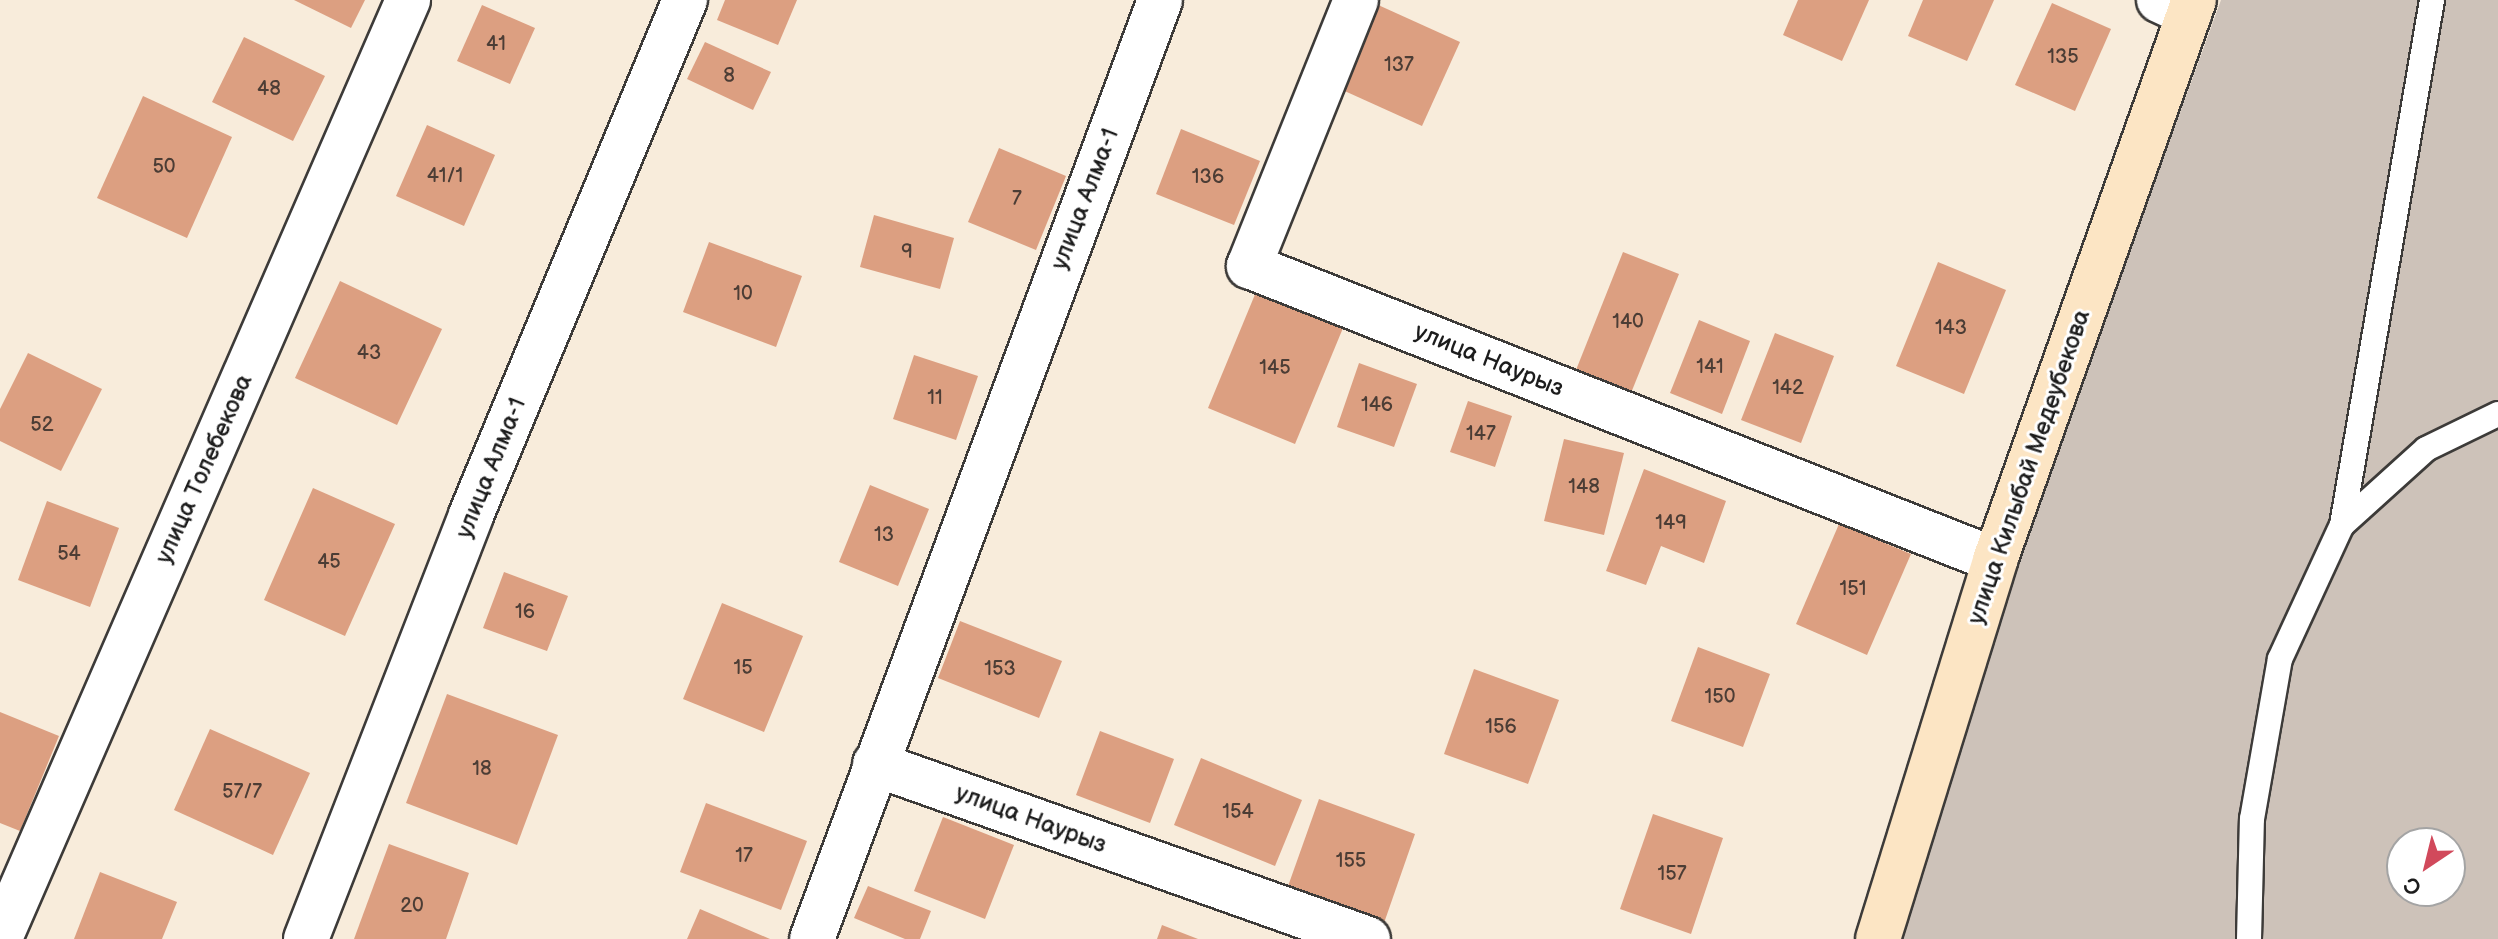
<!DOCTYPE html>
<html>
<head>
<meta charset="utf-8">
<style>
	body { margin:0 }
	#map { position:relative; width:2498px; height:939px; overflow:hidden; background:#f8ecdb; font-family:"Balsamiq Sans",sans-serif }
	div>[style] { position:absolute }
	.industrial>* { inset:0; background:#cdc2b9 }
	.building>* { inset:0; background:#dc9f81 }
	.roads { filter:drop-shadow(2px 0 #3d3b39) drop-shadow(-2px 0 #3d3b39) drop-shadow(0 2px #3d3b39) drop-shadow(0 -2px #3d3b39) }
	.service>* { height:24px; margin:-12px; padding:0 12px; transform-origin:12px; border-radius:12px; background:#fff }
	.minor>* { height:44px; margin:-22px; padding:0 22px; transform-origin:22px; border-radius:22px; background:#fff }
	.secondary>* { height:44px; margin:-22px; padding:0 22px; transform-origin:22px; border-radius:22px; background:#fce5c4 }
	span { translate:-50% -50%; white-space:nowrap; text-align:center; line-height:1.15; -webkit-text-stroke:6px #fff; paint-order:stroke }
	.number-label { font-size:20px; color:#4c3d35 }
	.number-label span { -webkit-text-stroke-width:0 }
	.street-label { font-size:24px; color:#1c1c1c }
	.north { position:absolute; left:2386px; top:827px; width:80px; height:80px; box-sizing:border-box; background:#fff; border:2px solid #a4a4a4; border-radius:50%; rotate:215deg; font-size:22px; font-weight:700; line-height:32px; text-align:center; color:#1c1c1c }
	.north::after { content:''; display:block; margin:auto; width:28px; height:36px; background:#d1495b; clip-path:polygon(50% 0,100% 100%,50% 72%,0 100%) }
</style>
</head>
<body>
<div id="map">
	<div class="industrial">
		<div style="clip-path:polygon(evenodd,2221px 0,2498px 0,2498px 939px,1903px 939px,2013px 571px,2221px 0,2402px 843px,2450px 843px,2450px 891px,2402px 891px,2402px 843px)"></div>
	</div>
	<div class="building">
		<div style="clip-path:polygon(294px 0,365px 0,351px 28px)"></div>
		<div style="clip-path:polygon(725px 0,797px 0,778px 45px,717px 20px)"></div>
		<div style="clip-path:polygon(1798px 0,1869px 0,1842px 61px,1783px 35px)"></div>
		<div style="clip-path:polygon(1923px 0,1994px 0,1967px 61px,1908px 36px)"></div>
		<div style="clip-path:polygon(2052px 3px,2111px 29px,2075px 111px,2015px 85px)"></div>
		<div style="clip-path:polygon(1376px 4px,1460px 42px,1422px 126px,1338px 88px)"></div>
		<div style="clip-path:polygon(482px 5px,535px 28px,510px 84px,457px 61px)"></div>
		<div style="clip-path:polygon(244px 37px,325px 76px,293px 141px,212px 102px)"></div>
		<div style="clip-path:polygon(705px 42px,771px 72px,753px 110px,687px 79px)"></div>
		<div style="clip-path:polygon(143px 96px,232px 137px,187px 238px,97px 198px)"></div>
		<div style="clip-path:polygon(427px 125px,495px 155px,464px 226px,396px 196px)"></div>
		<div style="clip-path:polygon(1181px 129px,1260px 161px,1234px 225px,1156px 194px)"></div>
		<div style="clip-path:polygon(999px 148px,1066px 176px,1036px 250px,968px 222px)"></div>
		<div style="clip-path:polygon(874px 215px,954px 238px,940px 289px,860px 267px)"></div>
		<div style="clip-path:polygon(709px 242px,802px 276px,776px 347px,683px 312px)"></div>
		<div style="clip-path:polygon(1623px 252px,1679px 274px,1631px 393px,1576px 370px)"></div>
		<div style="clip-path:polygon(1938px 262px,2006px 290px,1964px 394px,1896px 366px)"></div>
		<div style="clip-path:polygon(340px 281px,442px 329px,397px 425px,295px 378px)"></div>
		<div style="clip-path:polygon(1256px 292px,1343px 328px,1295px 444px,1208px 408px)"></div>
		<div style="clip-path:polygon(1699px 320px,1750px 341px,1722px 414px,1670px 393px)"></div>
		<div style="clip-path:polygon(1775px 333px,1834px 356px,1801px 443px,1741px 420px)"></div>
		<div style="clip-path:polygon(28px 353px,102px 389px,61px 471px,0 441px,0 409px)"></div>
		<div style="clip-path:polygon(914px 355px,978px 376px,956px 440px,893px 419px)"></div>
		<div style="clip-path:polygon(1359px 363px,1417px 384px,1394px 447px,1337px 427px)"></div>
		<div style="clip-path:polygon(1468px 401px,1512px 416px,1495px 467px,1450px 452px)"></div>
		<div style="clip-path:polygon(1564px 439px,1624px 453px,1604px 535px,1544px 521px)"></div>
		<div style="clip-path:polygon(1644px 469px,1726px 501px,1704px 563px,1661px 546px,1646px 585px,1606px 571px)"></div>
		<div style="clip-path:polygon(870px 485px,929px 509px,898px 586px,839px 562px)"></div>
		<div style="clip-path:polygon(313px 488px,395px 524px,345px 636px,264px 600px)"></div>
		<div style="clip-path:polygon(47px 501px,119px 528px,90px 607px,18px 580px)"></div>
		<div style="clip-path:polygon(1839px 524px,1911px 554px,1867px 655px,1796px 624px)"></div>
		<div style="clip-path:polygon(504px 572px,568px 596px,547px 651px,483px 628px)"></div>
		<div style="clip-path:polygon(722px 603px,803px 636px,764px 732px,683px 699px)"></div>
		<div style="clip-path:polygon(960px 621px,1062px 661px,1039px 718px,938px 678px)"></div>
		<div style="clip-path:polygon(1698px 647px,1770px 674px,1743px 747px,1671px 721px)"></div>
		<div style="clip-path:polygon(1474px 669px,1559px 700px,1528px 784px,1444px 754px)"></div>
		<div style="clip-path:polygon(447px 694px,558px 735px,517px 845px,406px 803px)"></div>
		<div style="clip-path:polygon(0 712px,59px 736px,20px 831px,0 823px)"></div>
		<div style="clip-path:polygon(210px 729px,310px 773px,273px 855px,174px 810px)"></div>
		<div style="clip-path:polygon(1100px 731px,1174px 759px,1150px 823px,1076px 795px)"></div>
		<div style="clip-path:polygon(1201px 758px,1302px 800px,1275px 866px,1174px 825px)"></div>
		<div style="clip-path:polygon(1319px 799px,1415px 834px,1384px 923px,1287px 889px)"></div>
		<div style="clip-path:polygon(706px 803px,807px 841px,781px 910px,680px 872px)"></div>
		<div style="clip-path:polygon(1653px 814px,1723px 838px,1691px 934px,1620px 909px)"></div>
		<div style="clip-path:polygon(943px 817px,1014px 845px,985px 919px,914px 891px)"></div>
		<div style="clip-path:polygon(389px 844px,469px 873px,446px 939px,354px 939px)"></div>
		<div style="clip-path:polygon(100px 872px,177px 902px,162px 939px,74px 939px)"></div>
		<div style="clip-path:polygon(868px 886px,931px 911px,920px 939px,905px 939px,854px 918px)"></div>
		<div style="clip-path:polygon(700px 909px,770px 939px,687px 939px)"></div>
		<div style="clip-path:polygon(1162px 925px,1198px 939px,1157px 939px)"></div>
	</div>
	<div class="roads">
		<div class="service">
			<div style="left:2342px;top:525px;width:113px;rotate:-42.1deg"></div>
			<div style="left:2426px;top:449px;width:80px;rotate:-25.9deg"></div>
			<div style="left:2249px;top:939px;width:120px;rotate:-88.6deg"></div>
			<div style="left:2252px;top:819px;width:162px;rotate:-80.1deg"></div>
			<div style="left:2280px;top:659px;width:148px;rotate:-65.2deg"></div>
			<div style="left:2342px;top:525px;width:533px;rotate:-80.27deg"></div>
		</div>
		<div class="minor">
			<div style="left:1356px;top:0;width:287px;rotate:111.9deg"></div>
			<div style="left:1249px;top:266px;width:802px;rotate:21.51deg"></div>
			<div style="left:2159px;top:0;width:33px;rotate:25deg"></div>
			<div style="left:875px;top:764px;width:523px;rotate:19.54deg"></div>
			<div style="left:0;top:938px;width:1023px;rotate:-66.49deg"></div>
			<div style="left:306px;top:939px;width:455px;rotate:-68.7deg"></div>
			<div style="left:471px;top:515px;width:558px;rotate:-67.44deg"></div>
			<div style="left:812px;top:939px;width:1001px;rotate:-69.66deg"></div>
		</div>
		<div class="secondary">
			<div style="left:1878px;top:939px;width:397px;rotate:-72.8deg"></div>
			<div style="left:1995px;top:560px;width:594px;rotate:-70.44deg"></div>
		</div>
	</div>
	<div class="number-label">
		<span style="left:496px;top:44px">41</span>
		<span style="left:2063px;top:57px">135</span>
		<span style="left:1399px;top:65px">137</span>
		<span style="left:729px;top:76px">8</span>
		<span style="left:269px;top:89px">48</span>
		<span style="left:164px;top:167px">50</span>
		<span style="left:445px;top:176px">41/1</span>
		<span style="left:1208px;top:177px">136</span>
		<span style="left:1017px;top:199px">7</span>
		<span style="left:907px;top:252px">9</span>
		<span style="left:743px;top:294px">10</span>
		<span style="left:1628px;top:322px">140</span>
		<span style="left:1951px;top:328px">143</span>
		<span style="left:369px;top:353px">43</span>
		<span style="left:1710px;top:367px">141</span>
		<span style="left:1275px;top:368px">145</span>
		<span style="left:1788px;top:388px">142</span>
		<span style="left:935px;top:398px">11</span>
		<span style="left:1377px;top:405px">146</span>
		<span style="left:42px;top:425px">52</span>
		<span style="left:1481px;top:434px">147</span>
		<span style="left:1584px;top:487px">148</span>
		<span style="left:1671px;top:523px">149</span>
		<span style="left:884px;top:535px">13</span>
		<span style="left:69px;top:554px">54</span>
		<span style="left:329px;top:562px">45</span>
		<span style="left:1853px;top:589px">151</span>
		<span style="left:525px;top:612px">16</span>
		<span style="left:743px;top:668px">15</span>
		<span style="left:1000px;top:669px">153</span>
		<span style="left:1720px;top:697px">150</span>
		<span style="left:1501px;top:727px">156</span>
		<span style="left:482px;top:769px">18</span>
		<span style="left:242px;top:792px">57/7</span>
		<span style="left:1238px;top:812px">154</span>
		<span style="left:744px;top:856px">17</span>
		<span style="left:1351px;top:861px">155</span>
		<span style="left:1672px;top:874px">157</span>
		<span style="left:412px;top:906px">20</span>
	</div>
	<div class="street-label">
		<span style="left:1085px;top:199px;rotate:-69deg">улица Алма-1</span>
		<span style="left:1489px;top:360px;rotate:22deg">улица Наурыз</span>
		<span style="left:2029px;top:467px;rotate:-71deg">улица Килыбай Медеубекова</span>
		<span style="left:491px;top:468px;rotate:-68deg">улица Алма-1</span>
		<span style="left:204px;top:469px;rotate:-66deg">улица Толебекова</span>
		<span style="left:1031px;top:819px;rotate:20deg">улица Наурыз</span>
	</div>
	<div class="north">С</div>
</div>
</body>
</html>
